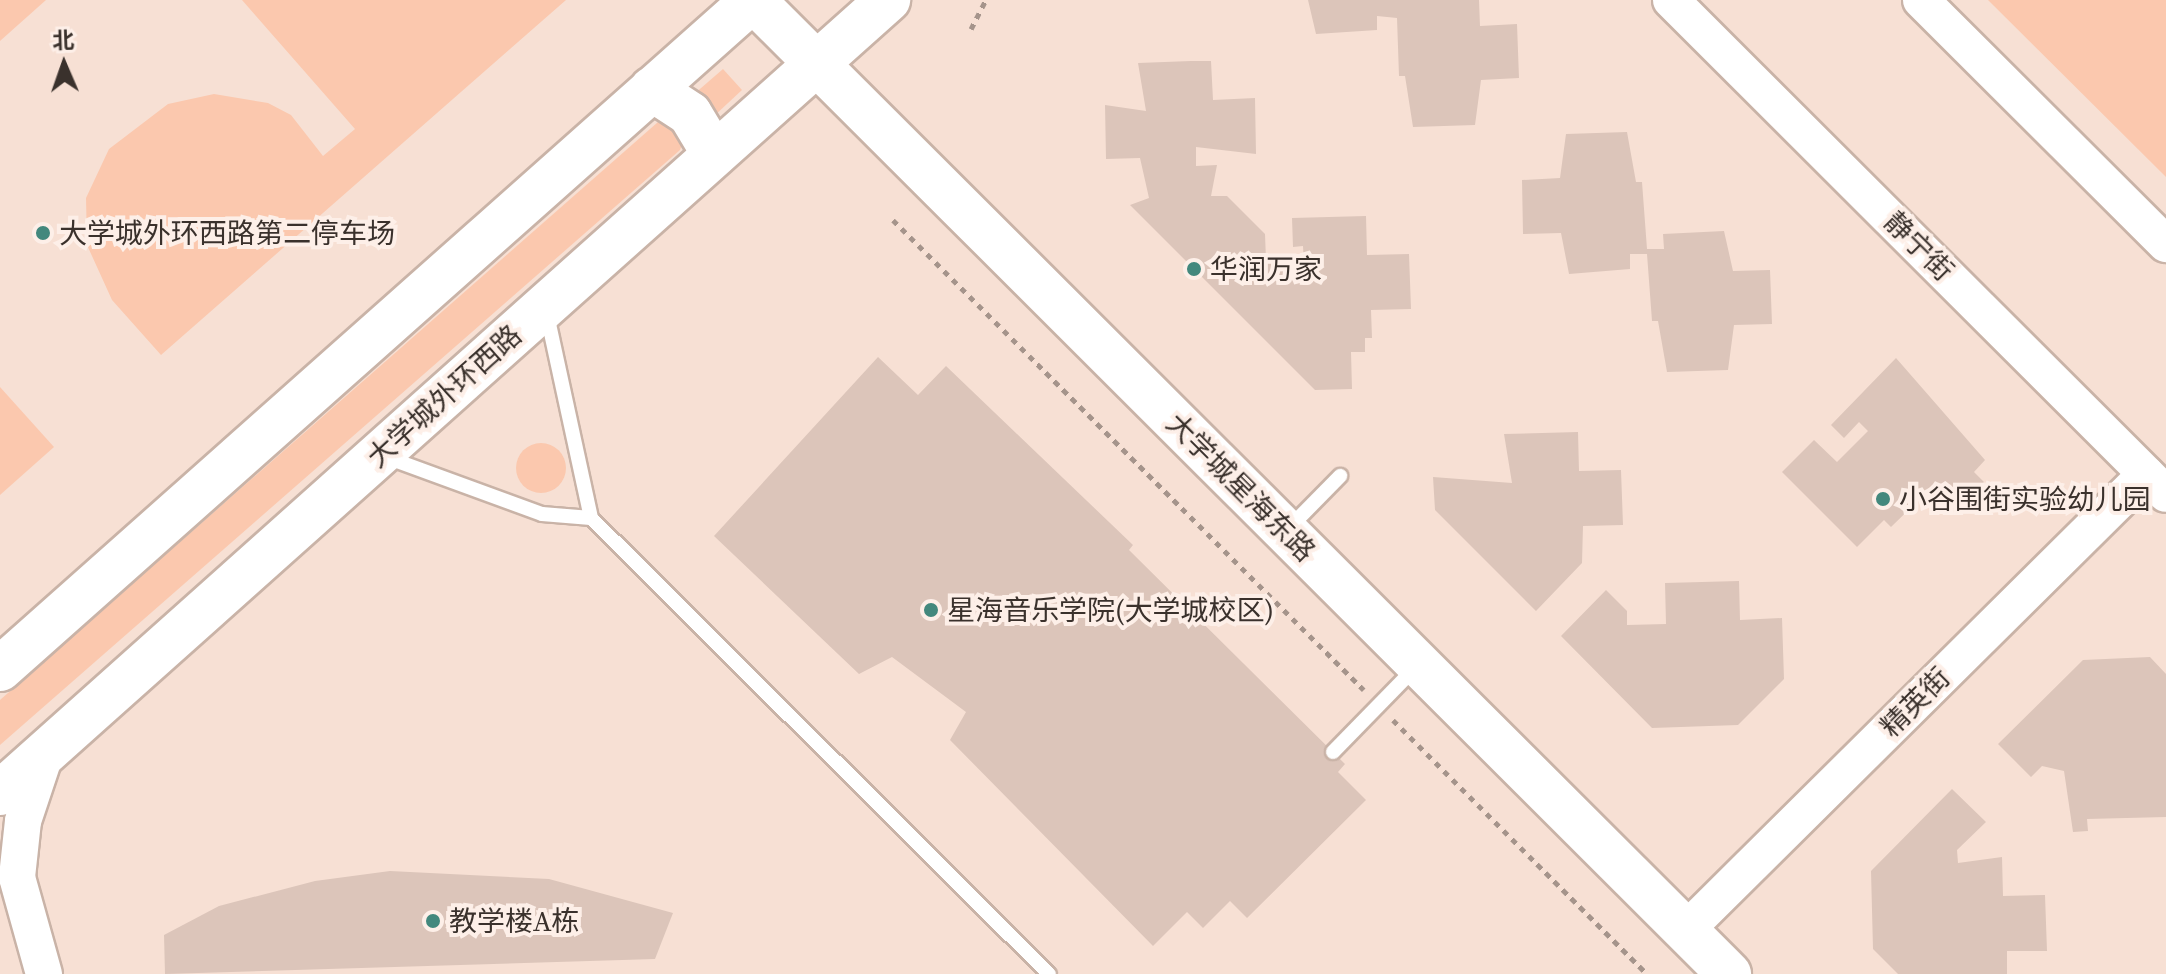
<!DOCTYPE html>
<html>
<head>
<meta charset="utf-8">
<style>
	body { margin:0 }
	#map { position:relative; width:2166px; height:974px; overflow:hidden; background:#f7e0d4; font-family:"Source Serif 4","Noto Sans SC",serif }
	div>[style] { position:absolute }
	.green>* { inset:0; background:#fbc8ae }
	.round { border-radius:50% }
	.building>* { inset:0; background:#dcc5ba }
	.path>* { height:5px; margin-top:-2.5px; transform-origin:0; background:repeating-linear-gradient(90deg,#a5948b 0 6px,transparent 0 12px) }
	.roads { filter:drop-shadow(2px 0 #c9b3a7) drop-shadow(-2px 0 #c9b3a7) drop-shadow(0 2px #c9b3a7) drop-shadow(0 -2px #c9b3a7) }
	.service>* { height:14px; margin:-7px; padding:0 7px; transform-origin:7px; border-radius:7px; background:#fff }
	.tertiary>* { height:36px; margin:-18px; padding:0 18px; transform-origin:18px; border-radius:18px; background:#fff }
	.primary>* { height:44px; margin:-22px; padding:0 22px; transform-origin:22px; border-radius:22px; background:#fff }
	.dots>* { width:22px; height:22px; translate:-50% -50%; box-sizing:border-box; border:4px solid #fdefe8; border-radius:50% }
	span { translate:-50% -50%; white-space:nowrap; text-align:center; line-height:1.15; -webkit-text-stroke:8px #fdefe8; paint-order:stroke }
	.poi-label { font-size:28px; color:#3a312c }
	.left { translate:0 -50%; text-align:left }
	.street-label { font-size:28px; color:#3a312c }
	.north { position:absolute; left:24px; top:24px; width:80px; height:80px; -webkit-text-stroke:6px #fdefe8; paint-order:stroke; rotate:358deg; font-size:22px; font-weight:700; line-height:32px; text-align:center; color:#3a312c }
	.north::after { content:''; display:block; margin:auto; width:28px; height:36px; background:#3a312c; clip-path:polygon(50% 0,100% 100%,50% 72%,0 100%) }
</style>
</head>
<body>
<div id="map">
	<div class="green">
		<div style="clip-path:polygon(0 0,46px 0,0 41px)"></div>
		<div style="clip-path:polygon(242px 0,566px 0,161px 355px,112px 300px,87px 245px,86px 198px,109px 149px,168px 104px,214px 94px,268px 103px,291px 115px,323px 156px,355px 129px)"></div>
		<div style="clip-path:polygon(1988px 0,2166px 0,2166px 177px)"></div>
		<div style="clip-path:polygon(723px 69px,742px 90px,713px 117px,693px 95px)"></div>
		<div style="clip-path:polygon(658px 122px,670px 122px,683px 142px,680px 150px,0 745px,0 700px)"></div>
		<div style="clip-path:polygon(0 387px,54px 447px,0 495px)"></div>
		<div class="round" style="left:516px;top:443px;width:50px;height:50px"></div>
	</div>
	<div class="building">
		<div style="clip-path:polygon(1308px 0,1479px 0,1480px 26px,1517px 24px,1519px 78px,1481px 80px,1475px 125px,1413px 127px,1405px 76px,1399px 76px,1397px 18px,1377px 16px,1377px 30px,1316px 34px)"></div>
		<div style="clip-path:polygon(1191px 61px,1211px 61px,1213px 100px,1255px 98px,1256px 154px,1196px 147px,1196px 166px,1217px 165px,1211px 196px,1227px 196px,1265px 234px,1266px 260px,1304px 266px,1303px 246px,1293px 247px,1292px 218px,1366px 216px,1367px 255px,1409px 254px,1411px 309px,1371px 310px,1372px 338px,1365px 338px,1365px 352px,1351px 352px,1352px 389px,1315px 390px,1130px 205px,1149px 198px,1140px 158px,1106px 159px,1105px 105px,1146px 111px,1138px 63px)"></div>
		<div style="clip-path:polygon(1627px 132px,1636px 182px,1642px 182px,1647px 249px,1664px 249px,1663px 234px,1724px 231px,1733px 271px,1770px 270px,1772px 324px,1734px 325px,1728px 370px,1667px 372px,1658px 321px,1652px 321px,1647px 254px,1630px 254px,1630px 269px,1569px 274px,1561px 233px,1523px 234px,1522px 180px,1560px 178px,1566px 134px)"></div>
		<div style="clip-path:polygon(878px 357px,918px 395px,946px 366px,1133px 545px,1129px 550px,1345px 764px,1338px 772px,1366px 800px,1247px 918px,1230px 901px,1203px 928px,1187px 912px,1153px 946px,950px 740px,966px 712px,892px 657px,859px 674px,714px 536px)"></div>
		<div style="clip-path:polygon(1896px 358px,1985px 460px,1974px 472px,1984px 482px,1951px 515px,1928px 491px,1891px 527px,1884px 520px,1857px 547px,1782px 472px,1814px 440px,1837px 462px,1868px 431px,1859px 422px,1844px 438px,1831px 425px)"></div>
		<div style="clip-path:polygon(1578px 432px,1579px 471px,1621px 470px,1623px 525px,1583px 526px,1582px 563px,1536px 611px,1435px 510px,1433px 477px,1512px 483px,1504px 434px)"></div>
		<div style="clip-path:polygon(1739px 581px,1740px 620px,1782px 618px,1784px 679px,1738px 725px,1652px 728px,1561px 636px,1606px 590px,1627px 611px,1627px 625px,1666px 624px,1665px 583px)"></div>
		<div style="clip-path:polygon(2150px 657px,2166px 674px,2166px 817px,2087px 819px,2088px 831px,2073px 832px,2064px 771px,2042px 766px,2031px 777px,1998px 744px,2083px 660px)"></div>
		<div style="clip-path:polygon(1952px 789px,1986px 822px,1957px 850px,1958px 863px,2002px 857px,2003px 896px,2045px 895px,2047px 951px,2007px 951px,2007px 974px,1898px 974px,1873px 949px,1871px 871px)"></div>
		<div style="clip-path:polygon(390px 871px,549px 879px,673px 913px,655px 959px,165px 974px,164px 935px,219px 906px,315px 881px)"></div>
	</div>
	<div class="path">
		<div style="left:971px;top:29px;width:33px;rotate:-63deg"></div>
		<div style="left:893px;top:220px;width:665px;rotate:44.94deg"></div>
		<div style="left:1393px;top:720px;width:359px;rotate:45deg"></div>
	</div>
	<div class="roads">
		<div class="service">
			<div style="left:386px;top:457px;width:166px;rotate:20.1deg"></div>
			<div style="left:542px;top:514px;width:49px;rotate:4.7deg"></div>
			<div style="left:591px;top:518px;width:208px;rotate:-102.2deg"></div>
			<div style="left:591px;top:518px;width:646px;rotate:44.87deg"></div>
			<div style="left:1287px;top:530px;width:76px;rotate:-45.5deg"></div>
			<div style="left:1333px;top:752px;width:119px;rotate:-45.7deg"></div>
		</div>
		<div class="tertiary">
			<div style="left:1671px;top:0;width:699px;rotate:44.94deg"></div>
			<div style="left:1921px;top:0;width:346px;rotate:44.9deg"></div>
			<div style="left:1685px;top:931px;width:649px;rotate:-44.75deg"></div>
			<div style="left:44px;top:974px;width:101px;rotate:-105.6deg"></div>
			<div style="left:17px;top:877px;width:56px;rotate:-83.9deg"></div>
			<div style="left:23px;top:821px;width:73px;rotate:-71.6deg"></div>
		</div>
		<div class="primary">
			<div style="left:753px;top:0;width:1379px;rotate:44.94deg"></div>
			<div style="left:652px;top:89px;width:45px;rotate:33.3deg"></div>
			<div style="left:690px;top:114px;width:47px;rotate:59deg"></div>
			<div style="left:0;top:669px;width:1007px;rotate:-41.62deg"></div>
			<div style="left:0;top:793px;width:1191px;rotate:-41.77deg"></div>
		</div>
	</div>
	<div class="dots">
		<div style="left:43px;top:233px;background:#43887d"></div>
		<div style="left:1194px;top:269px;background:#43887d"></div>
		<div style="left:1883px;top:499px;background:#43887d"></div>
		<div style="left:931px;top:610px;background:#43887d"></div>
		<div style="left:433px;top:921px;background:#43887d"></div>
	</div>
	<div class="poi-label">
		<span class="left" style="left:59px;top:233px">大学城外环西路第二停车场</span>
		<span class="left" style="left:1210px;top:269px">华润万家</span>
		<span class="left" style="left:1899px;top:499px">小谷围街实验幼儿园</span>
		<span class="left" style="left:947px;top:610px">星海音乐学院(大学城校区)</span>
		<span class="left" style="left:449px;top:921px">教学楼A栋</span>
	</div>
	<div class="street-label">
		<span style="left:1919px;top:246px;rotate:45deg">静宁街</span>
		<span style="left:444px;top:396px;rotate:-42deg">大学城外环西路</span>
		<span style="left:1241px;top:487px;rotate:45deg">大学城星海东路</span>
		<span style="left:1915px;top:702px;rotate:-45deg">精英街</span>
	</div>
	<div class="north">北</div>
</div>
</body>
</html>
